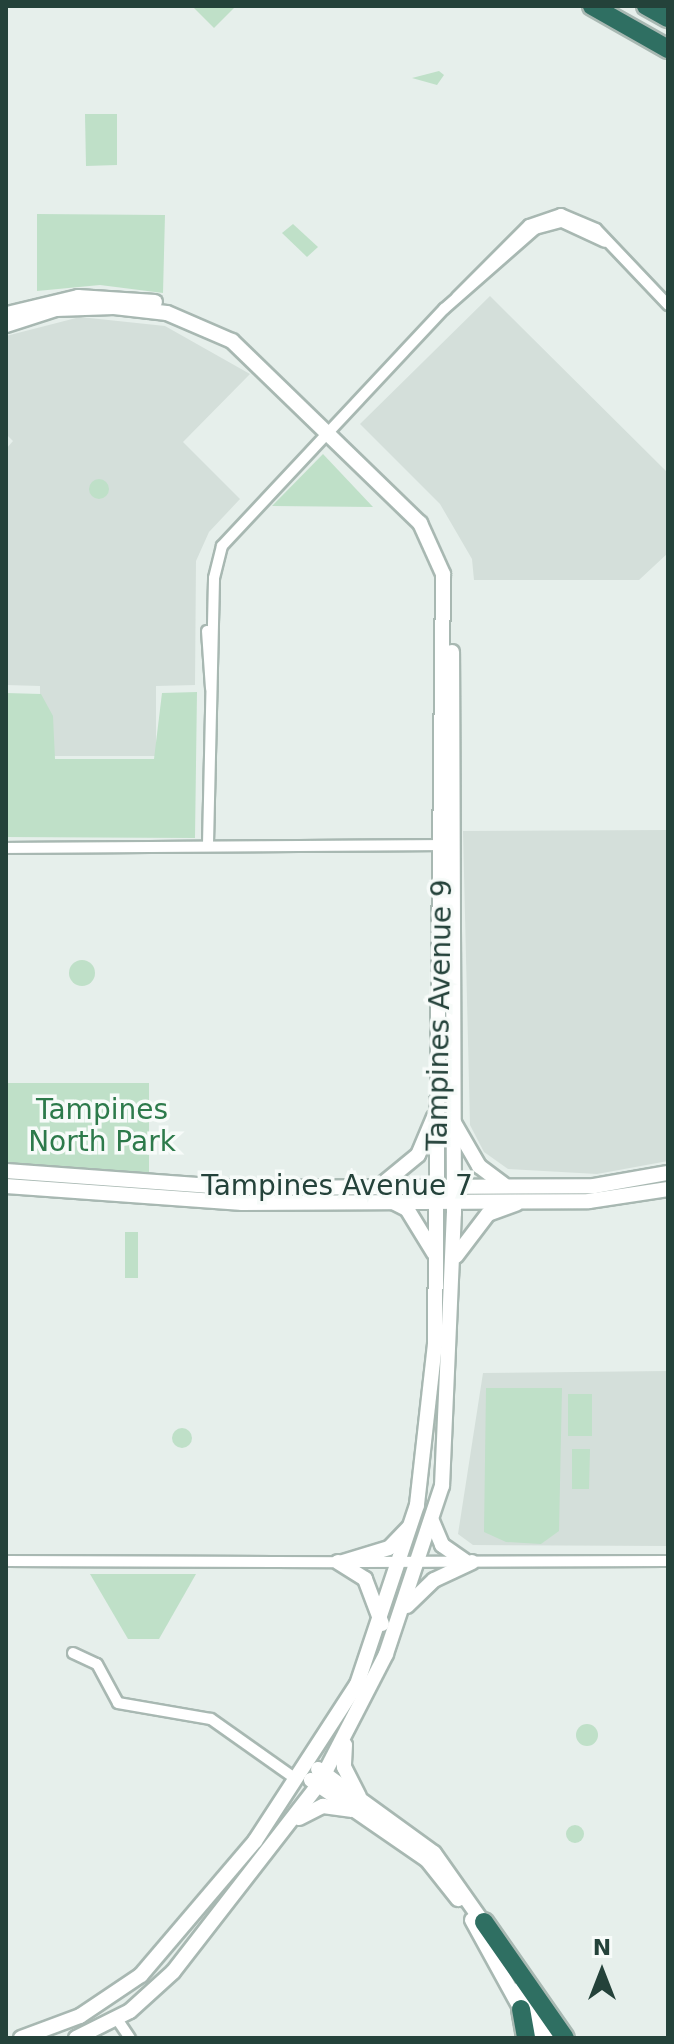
<!DOCTYPE html>
<html>
<head>
<meta charset="utf-8">
<style>
	body { margin:0 }
	#map { position:relative; width:674px; height:2044px; overflow:hidden; background:#e6efeb; font-family:"DejaVu Sans",sans-serif }
	div>[style] { position:absolute }
	.built>* { inset:0; background:#d4dfda }
	.green>* { inset:0; background:#bfe0c8 }
	.round { border-radius:50% }
	.roads { filter:drop-shadow(2px 0 #a8b8b2) drop-shadow(-2px 0 #a8b8b2) drop-shadow(0 2px #a8b8b2) drop-shadow(0 -2px #a8b8b2) }
	.street>* { height:10px; margin:-5px; padding:0 5px; transform-origin:5px; border-radius:5px; background:#fff }
	.secondary>* { height:14px; margin:-7px; padding:0 7px; transform-origin:7px; border-radius:7px; background:#fff }
	.highway>* { height:18px; margin:-9px; padding:0 9px; transform-origin:9px; border-radius:9px; background:#2f6f62 }
	span { translate:-50% -50%; white-space:nowrap; text-align:center; line-height:1.15; -webkit-text-stroke:7px #f7fbf9; paint-order:stroke }
	.street-label { font-size:28px; color:#24423a }
	.park-label { font-size:28px; color:#2d7a4b }
	.frame { position:absolute; inset:0; border:8px solid #24423a; pointer-events:none }
	.north { position:absolute; left:562px; top:1932px; width:80px; height:80px; -webkit-text-stroke:6px #f7fbf9; paint-order:stroke; rotate:0deg; font-size:22px; font-weight:700; line-height:32px; text-align:center; color:#24423a }
	.north::after { content:''; display:block; margin:auto; width:28px; height:36px; background:#24423a; clip-path:polygon(50% 0,100% 100%,50% 72%,0 100%) }
</style>
</head>
<body>
<div id="map">
	<div class="built">
		<div style="clip-path:polygon(490px 296px,668px 473px,668px 553px,639px 580px,474px 580px,472px 559px,440px 504px,360px 424px)"></div>
		<div style="clip-path:polygon(80px 317px,165px 326px,250px 374px,183px 442px,240px 499px,209px 532px,196px 561px,195px 685px,156px 686px,156px 756px,40px 756px,40px 686px,6px 685px,6px 449px,13px 441px,6px 434px,6px 336px)"></div>
		<div style="clip-path:polygon(668px 830px,668px 1161px,597px 1174px,508px 1169px,484px 1152px,470px 1125px,463px 831px)"></div>
		<div style="clip-path:polygon(668px 1371px,668px 1546px,473px 1545px,458px 1534px,483px 1373px)"></div>
	</div>
	<div class="green">
		<div style="clip-path:polygon(192px 6px,236px 6px,214px 28px)"></div>
		<div style="clip-path:polygon(439px 71px,444px 75px,437px 85px,412px 78px)"></div>
		<div style="clip-path:polygon(85px 114px,117px 114px,117px 165px,86px 166px)"></div>
		<div style="clip-path:polygon(37px 214px,165px 215px,163px 293px,100px 285px,37px 291px)"></div>
		<div style="clip-path:polygon(293px 224px,318px 247px,307px 257px,282px 233px)"></div>
		<div style="clip-path:polygon(323px 454px,373px 507px,272px 506px)"></div>
		<div class="round" style="left:89px;top:479px;width:20px;height:20px"></div>
		<div style="clip-path:polygon(197px 692px,195px 838px,6px 837px,6px 693px,41px 694px,53px 716px,55px 759px,154px 759px,162px 693px)"></div>
		<div class="round" style="left:69px;top:960px;width:26px;height:26px"></div>
		<div style="clip-path:polygon(6px 1083px,149px 1083px,149px 1174px,6px 1163px)"></div>
		<div style="clip-path:polygon(125px 1232px,138px 1232px,138px 1278px,125px 1278px)"></div>
		<div style="clip-path:polygon(486px 1388px,562px 1388px,559px 1531px,541px 1544px,506px 1542px,484px 1532px)"></div>
		<div style="clip-path:polygon(568px 1394px,592px 1394px,592px 1436px,568px 1436px)"></div>
		<div class="round" style="left:172px;top:1428px;width:20px;height:20px"></div>
		<div style="clip-path:polygon(572px 1449px,590px 1449px,589px 1489px,572px 1489px)"></div>
		<div style="clip-path:polygon(90px 1574px,196px 1574px,159px 1639px,128px 1639px)"></div>
		<div class="round" style="left:576px;top:1724px;width:22px;height:22px"></div>
		<div class="round" style="left:566px;top:1825px;width:18px;height:18px"></div>
	</div>
	<div class="roads">
		<div class="street">
			<div style="left:457px;top:297px;width:102px;rotate:-45deg"></div>
			<div style="left:529px;top:225px;width:34px;rotate:-19deg"></div>
			<div style="left:561px;top:214px;width:38px;rotate:23deg"></div>
			<div style="left:596px;top:229px;width:105px;rotate:46.5deg"></div>
			<div style="left:207px;top:631px;width:57px;rotate:86deg"></div>
			<div style="left:208px;top:844px;width:266px;rotate:-88.7deg"></div>
			<div style="left:214px;top:578px;width:33px;rotate:-76deg"></div>
			<div style="left:222px;top:546px;width:325px;rotate:-46.9deg"></div>
			<div style="left:444px;top:309px;width:121px;rotate:-41.3deg"></div>
			<div style="left:535px;top:229px;width:28px;rotate:-15deg"></div>
			<div style="left:562px;top:222px;width:47px;rotate:24.9deg"></div>
			<div style="left:6px;top:848px;width:437px;rotate:-0.4deg"></div>
			<div style="left:6px;top:1561px;width:336px;rotate:0.2deg"></div>
			<div style="left:358px;top:1562px;width:310px;rotate:-0.2deg"></div>
			<div style="left:73px;top:1653px;width:26px;rotate:25deg"></div>
			<div style="left:97px;top:1664px;width:44px;rotate:61.7deg"></div>
			<div style="left:118px;top:1703px;width:94px;rotate:9.8deg"></div>
			<div style="left:211px;top:1719px;width:97px;rotate:35.3deg"></div>
			<div style="left:117px;top:2019px;width:23px;rotate:56deg"></div>
		</div>
		<div class="secondary">
			<div style="left:7px;top:314px;width:73px;rotate:-13.5deg"></div>
			<div style="left:78px;top:297px;width:77px;rotate:3.7deg"></div>
			<div style="left:6px;top:325px;width:52px;rotate:-17.7deg"></div>
			<div style="left:56px;top:309px;width:58px;rotate:-2deg"></div>
			<div style="left:114px;top:307px;width:53px;rotate:6.5deg"></div>
			<div style="left:167px;top:313px;width:71px;rotate:23.3deg"></div>
			<div style="left:232px;top:341px;width:262px;rotate:44.1deg"></div>
			<div style="left:420px;top:523px;width:56px;rotate:65.7deg"></div>
			<div style="left:443px;top:574px;width:770px;rotate:90.6deg"></div>
			<div style="left:435px;top:1344px;width:162px;rotate:96.4deg"></div>
			<div style="left:417px;top:1505px;width:189px;rotate:108.5deg"></div>
			<div style="left:357px;top:1684px;width:187px;rotate:123deg"></div>
			<div style="left:255px;top:1841px;width:176px;rotate:130.4deg"></div>
			<div style="left:141px;top:1975px;width:73px;rotate:146.1deg"></div>
			<div style="left:80px;top:2016px;width:63px;rotate:159.6deg"></div>
			<div style="left:453px;top:1121px;width:52px;rotate:60deg"></div>
			<div style="left:479px;top:1166px;width:31px;rotate:37deg"></div>
			<div style="left:6px;top:1171px;width:233px;rotate:4.2deg"></div>
			<div style="left:238px;top:1188px;width:356px;rotate:-0.3deg"></div>
			<div style="left:594px;top:1186px;width:75px;rotate:-10deg"></div>
			<div style="left:6px;top:1186px;width:237px;rotate:4.1deg"></div>
			<div style="left:242px;top:1203px;width:347px;rotate:-0.3deg"></div>
			<div style="left:589px;top:1201px;width:80px;rotate:-8.6deg"></div>
			<div style="left:379px;top:1187px;width:50px;rotate:-39.4deg"></div>
			<div style="left:418px;top:1155px;width:41px;rotate:-67.2deg"></div>
			<div style="left:393px;top:1202px;width:16px;rotate:27deg"></div>
			<div style="left:407px;top:1209px;width:52px;rotate:58.5deg"></div>
			<div style="left:456px;top:1256px;width:53px;rotate:-52.7deg"></div>
			<div style="left:488px;top:1214px;width:30px;rotate:-20deg"></div>
			<div style="left:432px;top:1521px;width:26px;rotate:67deg"></div>
			<div style="left:442px;top:1545px;width:28px;rotate:35deg"></div>
			<div style="left:338px;top:1562px;width:32px;rotate:32deg"></div>
			<div style="left:365px;top:1579px;width:48px;rotate:69.3deg"></div>
			<div style="left:343px;top:1562px;width:48px;rotate:-16.9deg"></div>
			<div style="left:389px;top:1548px;width:28px;rotate:-46deg"></div>
			<div style="left:407px;top:1606px;width:37px;rotate:-44deg"></div>
			<div style="left:434px;top:1580px;width:42px;rotate:-25.3deg"></div>
			<div style="left:345px;top:1745px;width:22px;rotate:93deg"></div>
			<div style="left:344px;top:1767px;width:33px;rotate:63deg"></div>
			<div style="left:318px;top:1769px;width:143px;rotate:35.9deg"></div>
			<div style="left:434px;top:1853px;width:92px;rotate:54.8deg"></div>
			<div style="left:311px;top:1780px;width:141px;rotate:34.6deg"></div>
			<div style="left:427px;top:1860px;width:50px;rotate:51.5deg"></div>
			<div style="left:299px;top:1818px;width:27px;rotate:-27deg"></div>
			<div style="left:323px;top:1806px;width:28px;rotate:8deg"></div>
			<div style="left:472px;top:1920px;width:135px;rotate:61.2deg"></div>
			<div style="left:521px;top:1988px;width:58px;rotate:59.9deg"></div>
			<div style="left:76px;top:2038px;width:60px;rotate:-26.6deg"></div>
			<div style="left:130px;top:2011px;width:58px;rotate:-42.2deg"></div>
			<div style="left:173px;top:1972px;width:238px;rotate:-52.2deg"></div>
			<div style="left:319px;top:1784px;width:146px;rotate:-62.7deg"></div>
			<div style="left:386px;top:1654px;width:177px;rotate:-71.6deg"></div>
			<div style="left:442px;top:1486px;width:273px;rotate:-87.5deg"></div>
			<div style="left:454px;top:1213px;width:561px;rotate:-90.2deg"></div>
		</div>
		<div class="highway">
			<div style="left:592px;top:6px;width:87px;rotate:29.5deg"></div>
			<div style="left:646px;top:6px;width:25px;rotate:29deg"></div>
			<div style="left:484px;top:1922px;width:141px;rotate:55.1deg"></div>
			<div style="left:521px;top:2009px;width:29px;rotate:80deg"></div>
		</div>
	</div>
	<div class="street-label">
		<span style="left:440px;top:1015px;rotate:-89deg">Tampines Avenue 9</span>
		<span style="left:337px;top:1186px">Tampines Avenue 7</span>
	</div>
	<div class="park-label">
		<span style="left:102px;top:1126px">Tampines<br>North Park</span>
	</div>
	<div class="frame"></div>
	<div class="north">N</div>
</div>
</body>
</html>
